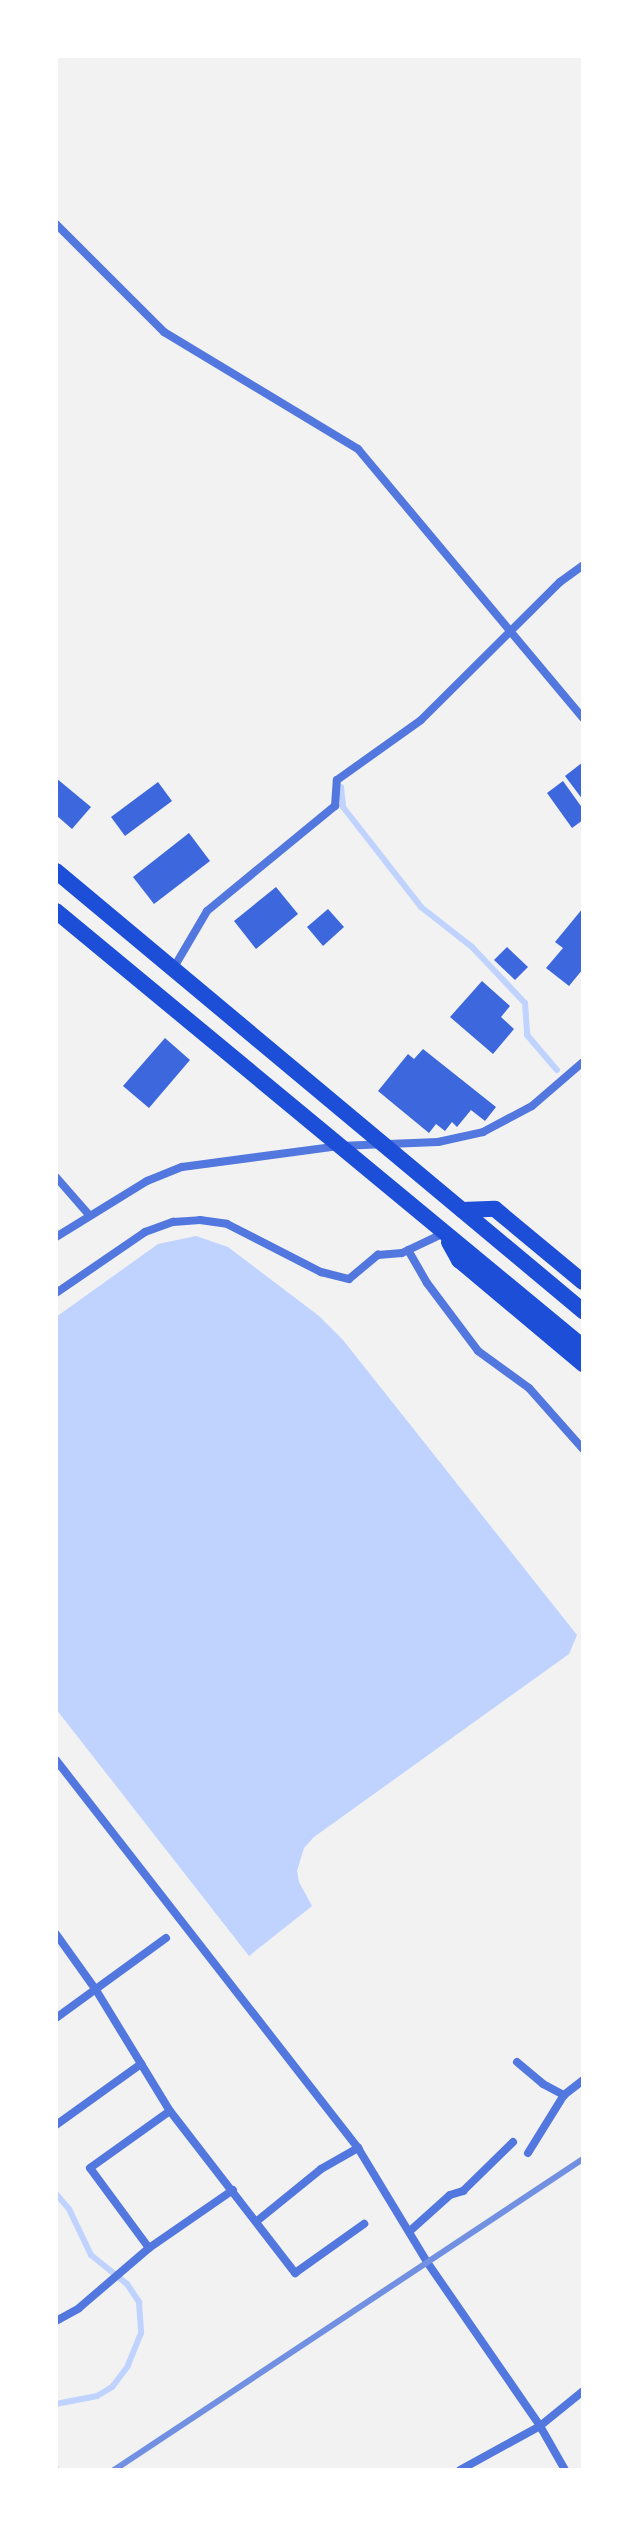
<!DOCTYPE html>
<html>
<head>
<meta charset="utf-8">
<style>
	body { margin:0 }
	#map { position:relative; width:639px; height:2526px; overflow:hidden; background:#f2f2f2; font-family:Poppins,sans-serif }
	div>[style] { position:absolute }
	.water>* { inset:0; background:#bfd3fe }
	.stream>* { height:6px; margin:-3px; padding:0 3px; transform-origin:3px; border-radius:3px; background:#bfd3fe }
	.building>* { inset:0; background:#3d67dc }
	.minor>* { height:8px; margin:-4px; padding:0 4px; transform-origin:4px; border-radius:4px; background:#5277de }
	.trunk>* { height:16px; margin:-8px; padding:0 8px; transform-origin:8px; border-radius:8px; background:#1d4ed8 }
	.rail>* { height:6px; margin:-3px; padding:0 3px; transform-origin:3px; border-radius:3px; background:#7290e2 }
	span { translate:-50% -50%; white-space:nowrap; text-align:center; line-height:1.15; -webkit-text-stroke:6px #fff; paint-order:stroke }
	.frame { position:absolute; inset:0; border:58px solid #fff; pointer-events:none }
</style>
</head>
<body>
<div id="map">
	<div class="water">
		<div style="clip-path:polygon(196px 1236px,228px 1247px,319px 1316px,343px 1340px,577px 1635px,569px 1654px,314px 1837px,304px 1848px,297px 1871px,299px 1882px,312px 1906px,249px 1956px,56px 1709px,56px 1317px,158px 1244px)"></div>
	</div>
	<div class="stream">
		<div style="left:341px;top:787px;width:20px;rotate:84deg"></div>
		<div style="left:343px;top:807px;width:127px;rotate:52deg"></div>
		<div style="left:421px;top:907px;width:65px;rotate:38.1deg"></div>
		<div style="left:472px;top:947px;width:77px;rotate:46.6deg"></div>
		<div style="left:525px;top:1003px;width:32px;rotate:86deg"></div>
		<div style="left:527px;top:1035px;width:46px;rotate:49.4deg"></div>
		<div style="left:56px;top:2194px;width:20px;rotate:49deg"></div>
		<div style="left:69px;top:2209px;width:51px;rotate:64.4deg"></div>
		<div style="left:91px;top:2255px;width:46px;rotate:38.9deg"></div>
		<div style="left:127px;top:2284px;width:22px;rotate:56deg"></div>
		<div style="left:139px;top:2302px;width:31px;rotate:86deg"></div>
		<div style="left:141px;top:2333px;width:35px;rotate:112deg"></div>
		<div style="left:128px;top:2366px;width:26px;rotate:127deg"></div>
		<div style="left:112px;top:2387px;width:17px;rotate:149deg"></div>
		<div style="left:97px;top:2396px;width:42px;rotate:169deg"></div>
		<div style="left:56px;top:2468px;width:2px;rotate:63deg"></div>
	</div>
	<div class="building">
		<div style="clip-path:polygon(583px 762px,583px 800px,565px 776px)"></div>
		<div style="clip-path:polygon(56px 778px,91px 807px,72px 829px,56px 815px)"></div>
		<div style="clip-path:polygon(563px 781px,583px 809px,583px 820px,572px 828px,547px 793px)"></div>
		<div style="clip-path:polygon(158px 782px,172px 801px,125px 836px,111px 817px)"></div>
		<div style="clip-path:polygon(189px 833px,210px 861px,154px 904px,133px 877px)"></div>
		<div style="clip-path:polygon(276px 887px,298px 914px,256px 949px,234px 921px)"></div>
		<div style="clip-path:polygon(583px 908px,583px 969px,569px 986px,546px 968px,563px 948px,555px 942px)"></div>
		<div style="clip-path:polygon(328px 909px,344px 927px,323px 946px,307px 927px)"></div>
		<div style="clip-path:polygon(507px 947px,528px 967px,515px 980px,494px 960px)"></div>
		<div style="clip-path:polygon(482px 981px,510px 1006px,501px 1017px,514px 1029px,493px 1054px,450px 1017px)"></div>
		<div style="clip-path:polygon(165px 1038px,190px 1060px,149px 1108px,123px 1086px)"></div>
		<div style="clip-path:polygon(423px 1049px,496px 1107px,485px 1121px,471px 1110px,457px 1127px,452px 1122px,445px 1131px,436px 1124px,429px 1133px,378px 1091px,408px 1054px,414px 1059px)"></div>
	</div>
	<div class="minor">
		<div style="left:56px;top:224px;width:153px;rotate:45deg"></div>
		<div style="left:164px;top:332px;width:227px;rotate:31.1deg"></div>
		<div style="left:358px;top:449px;width:351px;rotate:50.1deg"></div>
		<div style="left:173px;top:969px;width:67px;rotate:-59.6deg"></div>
		<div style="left:207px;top:911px;width:166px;rotate:-39.4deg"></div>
		<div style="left:335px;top:806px;width:26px;rotate:-86deg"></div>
		<div style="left:337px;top:780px;width:103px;rotate:-35.5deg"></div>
		<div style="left:421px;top:720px;width:196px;rotate:-44.8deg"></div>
		<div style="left:560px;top:582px;width:29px;rotate:-36deg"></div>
		<div style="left:56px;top:1177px;width:50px;rotate:49deg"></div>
		<div style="left:56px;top:1237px;width:107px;rotate:-31.6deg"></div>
		<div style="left:147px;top:1181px;width:38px;rotate:-22deg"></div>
		<div style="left:182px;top:1167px;width:158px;rotate:-7.6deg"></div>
		<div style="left:339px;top:1146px;width:99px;rotate:-2.3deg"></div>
		<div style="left:438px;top:1142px;width:46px;rotate:-12.5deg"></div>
		<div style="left:483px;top:1132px;width:55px;rotate:-28deg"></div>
		<div style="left:532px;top:1106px;width:67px;rotate:-40.8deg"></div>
		<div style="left:408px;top:1250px;width:38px;rotate:60deg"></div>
		<div style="left:427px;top:1283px;width:85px;rotate:53.1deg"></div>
		<div style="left:478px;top:1351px;width:63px;rotate:36deg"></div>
		<div style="left:529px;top:1388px;width:81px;rotate:48.5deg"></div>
		<div style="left:56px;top:1293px;width:108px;rotate:-34.4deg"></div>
		<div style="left:145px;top:1232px;width:30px;rotate:-20deg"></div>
		<div style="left:173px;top:1222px;width:27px;rotate:-4deg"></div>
		<div style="left:200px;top:1220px;width:27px;rotate:8deg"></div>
		<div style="left:227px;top:1224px;width:106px;rotate:27.1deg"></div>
		<div style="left:321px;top:1272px;width:29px;rotate:14deg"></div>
		<div style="left:349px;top:1279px;width:38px;rotate:-40deg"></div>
		<div style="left:378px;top:1255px;width:24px;rotate:-5deg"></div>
		<div style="left:402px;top:1253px;width:47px;rotate:-25.5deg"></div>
		<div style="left:56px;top:1760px;width:492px;rotate:52.1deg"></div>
		<div style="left:358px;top:2148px;width:133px;rotate:58.8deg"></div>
		<div style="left:427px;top:2262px;width:199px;rotate:55.4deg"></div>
		<div style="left:540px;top:2426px;width:51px;rotate:60.4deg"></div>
		<div style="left:56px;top:1934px;width:69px;rotate:54.5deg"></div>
		<div style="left:96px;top:1990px;width:142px;rotate:58.6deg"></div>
		<div style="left:170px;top:2111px;width:205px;rotate:52.3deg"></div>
		<div style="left:295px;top:2273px;width:85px;rotate:-35.4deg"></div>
		<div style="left:56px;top:2018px;width:136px;rotate:-36deg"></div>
		<div style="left:517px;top:2062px;width:34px;rotate:40deg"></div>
		<div style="left:543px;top:2084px;width:24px;rotate:28deg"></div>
		<div style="left:56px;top:2125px;width:105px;rotate:-35.7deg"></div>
		<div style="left:528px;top:2153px;width:68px;rotate:-58.2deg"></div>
		<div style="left:564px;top:2095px;width:24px;rotate:-38deg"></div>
		<div style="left:257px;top:2221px;width:82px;rotate:-39.1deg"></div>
		<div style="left:321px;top:2169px;width:43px;rotate:-29.6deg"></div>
		<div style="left:411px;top:2230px;width:52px;rotate:-41.9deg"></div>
		<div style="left:450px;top:2195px;width:14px;rotate:-17deg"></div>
		<div style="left:463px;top:2191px;width:70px;rotate:-44.4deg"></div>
		<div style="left:149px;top:2248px;width:99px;rotate:-126.4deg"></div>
		<div style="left:90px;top:2168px;width:98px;rotate:-35.5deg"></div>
		<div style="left:56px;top:2321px;width:26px;rotate:-29deg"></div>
		<div style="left:79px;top:2308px;width:92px;rotate:-40.6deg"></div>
		<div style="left:149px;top:2248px;width:102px;rotate:-34.6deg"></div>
		<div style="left:460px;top:2470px;width:91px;rotate:-28.8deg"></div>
		<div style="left:540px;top:2426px;width:55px;rotate:-39.1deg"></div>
	</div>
	<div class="trunk">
		<div style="left:56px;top:871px;width:687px;rotate:39.86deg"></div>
		<div style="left:56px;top:911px;width:684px;rotate:39.6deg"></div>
		<div style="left:462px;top:1210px;width:33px;rotate:-2deg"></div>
		<div style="left:495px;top:1209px;width:114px;rotate:39.7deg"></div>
		<div style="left:449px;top:1242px;width:21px;rotate:61deg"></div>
		<div style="left:459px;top:1260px;width:162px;rotate:40deg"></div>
	</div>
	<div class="rail">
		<div style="left:114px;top:2470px;width:563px;rotate:-33.55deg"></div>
	</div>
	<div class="frame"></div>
</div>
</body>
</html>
